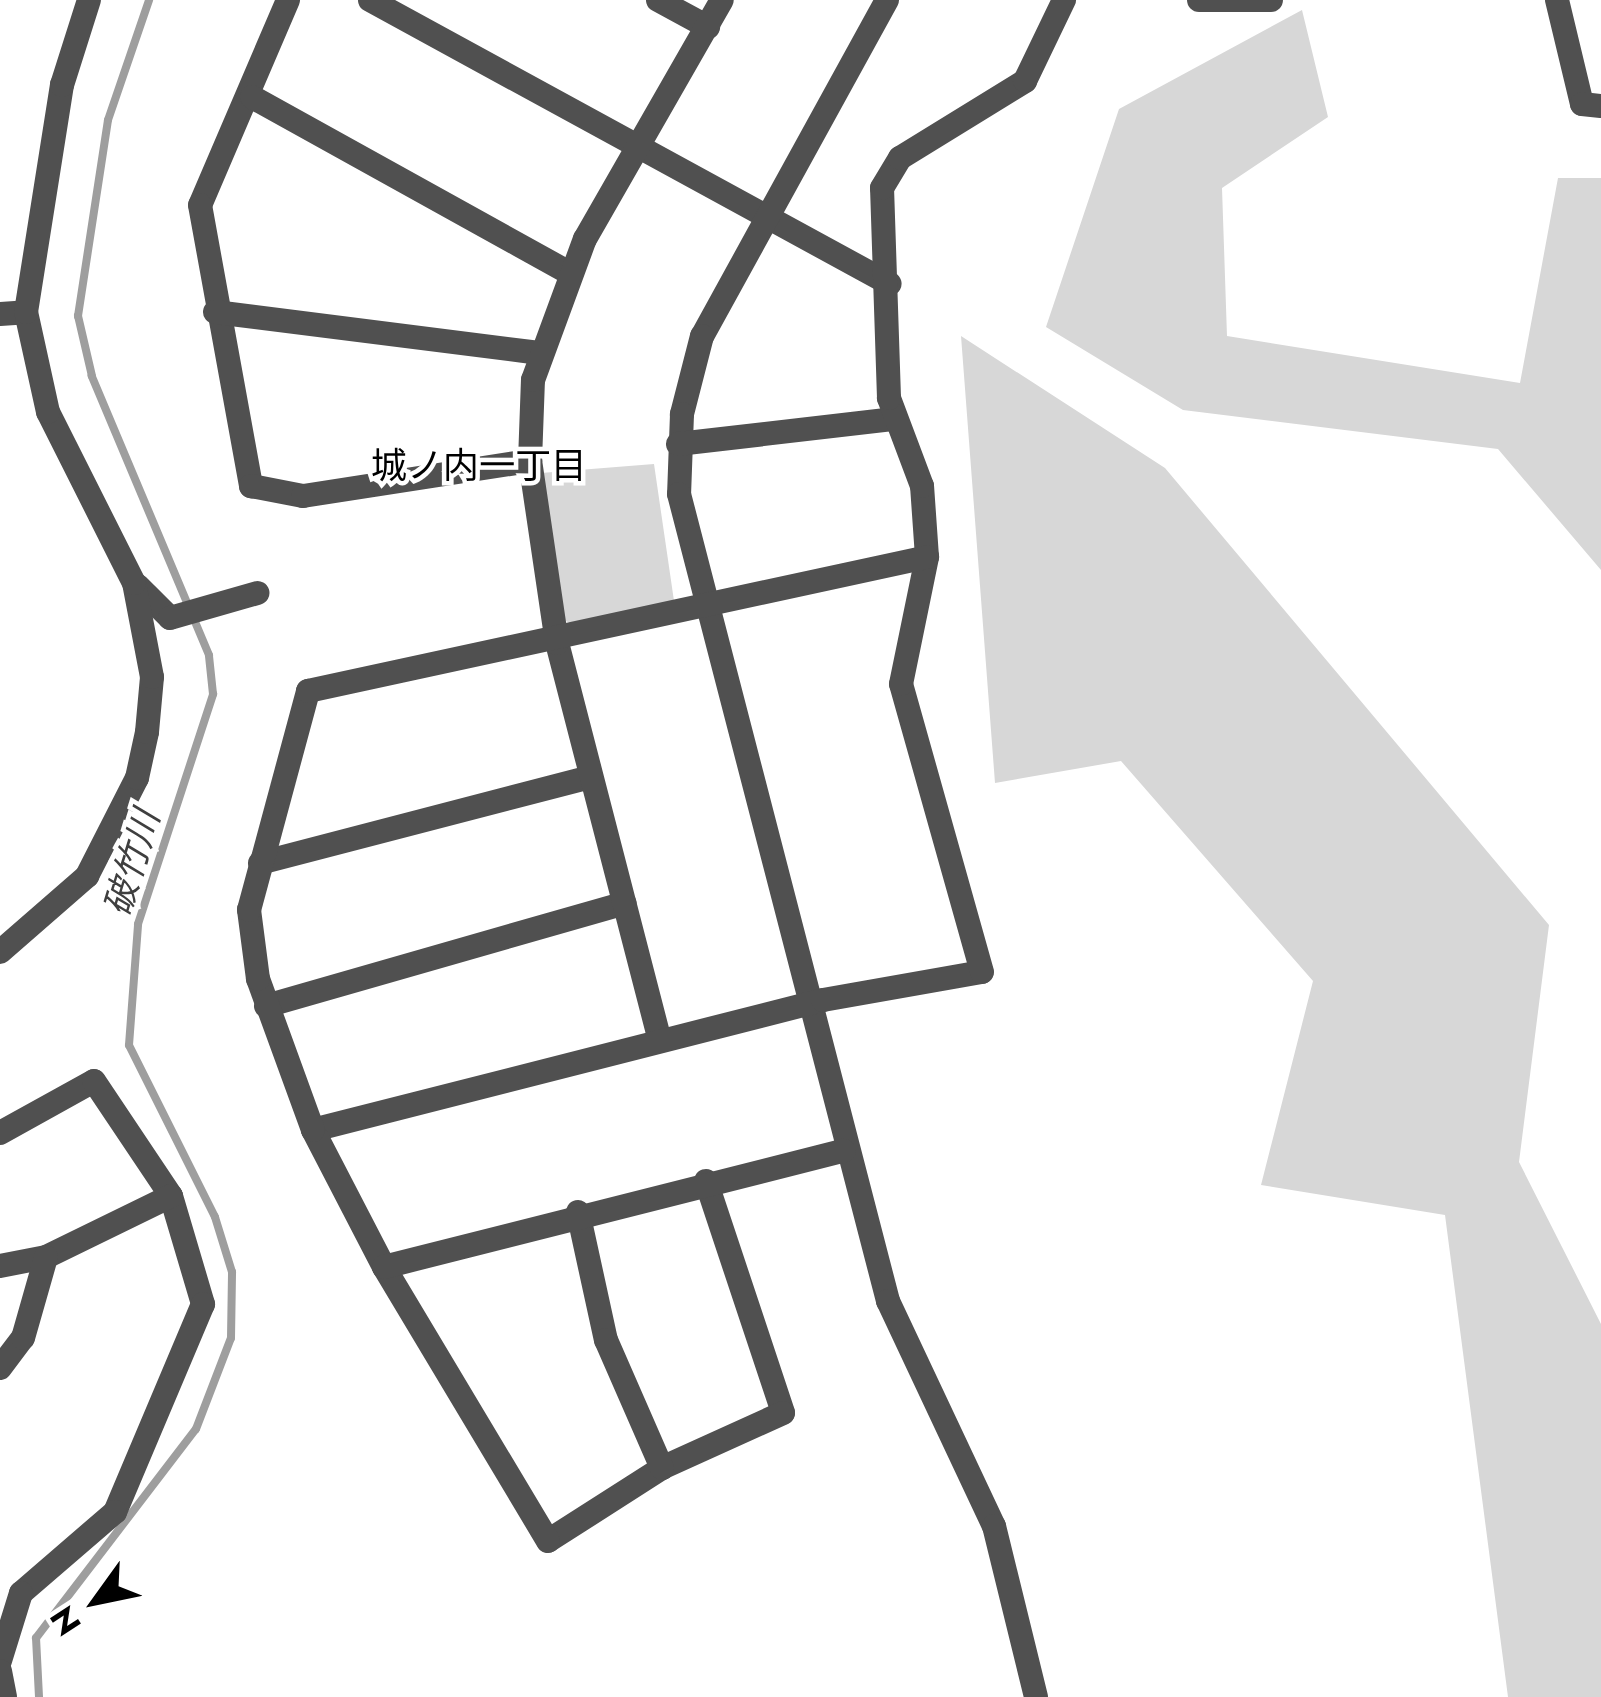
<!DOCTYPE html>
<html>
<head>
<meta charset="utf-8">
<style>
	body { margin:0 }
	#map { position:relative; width:1601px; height:1697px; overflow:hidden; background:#fff; font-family:Jost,"Noto Sans JP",sans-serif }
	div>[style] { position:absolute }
	.green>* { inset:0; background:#d7d7d7 }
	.stream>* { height:8px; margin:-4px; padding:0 4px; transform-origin:4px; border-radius:4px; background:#9e9e9e }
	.minor>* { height:24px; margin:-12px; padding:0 12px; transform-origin:12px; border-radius:12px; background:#505050 }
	span { translate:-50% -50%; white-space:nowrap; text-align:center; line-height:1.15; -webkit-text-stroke:9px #fff; paint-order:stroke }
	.neighbourhood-label { font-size:36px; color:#000 }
	.water-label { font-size:36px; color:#3f3f3f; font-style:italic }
	.north { position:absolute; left:36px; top:1541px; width:120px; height:120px; -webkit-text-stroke:9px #fff; paint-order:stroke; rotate:237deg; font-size:33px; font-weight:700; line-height:48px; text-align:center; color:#000 }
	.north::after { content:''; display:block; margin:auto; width:42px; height:54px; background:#000; clip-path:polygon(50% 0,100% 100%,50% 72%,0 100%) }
</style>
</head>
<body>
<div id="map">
	<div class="green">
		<div style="clip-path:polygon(1302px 10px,1328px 117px,1222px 188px,1227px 336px,1520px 383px,1558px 178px,1601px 178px,1601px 570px,1498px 449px,1183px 410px,1046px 327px,1119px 109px)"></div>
		<div style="clip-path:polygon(961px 336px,1165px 468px,1549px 925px,1519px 1162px,1601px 1324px,1601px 1697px,1508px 1697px,1445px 1215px,1261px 1185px,1313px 981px,1121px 761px,995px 783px)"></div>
		<div style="clip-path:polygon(654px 464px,674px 601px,577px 627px,564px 620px,541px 473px)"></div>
	</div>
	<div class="stream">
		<div style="left:39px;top:1697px;width:59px;rotate:-92.9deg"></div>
		<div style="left:36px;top:1638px;width:263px;rotate:-52.6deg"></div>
		<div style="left:196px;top:1429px;width:97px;rotate:-69deg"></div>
		<div style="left:231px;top:1338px;width:66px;rotate:-89.1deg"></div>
		<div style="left:232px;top:1272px;width:58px;rotate:-107.2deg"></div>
		<div style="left:215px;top:1217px;width:192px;rotate:-116.6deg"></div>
		<div style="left:129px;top:1045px;width:121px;rotate:-85.7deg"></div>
		<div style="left:138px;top:924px;width:242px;rotate:-71.9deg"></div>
		<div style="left:213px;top:694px;width:39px;rotate:-96deg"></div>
		<div style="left:209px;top:655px;width:303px;rotate:-112.8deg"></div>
		<div style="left:92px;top:376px;width:62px;rotate:-103.1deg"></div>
		<div style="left:78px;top:316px;width:198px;rotate:-81.3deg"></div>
		<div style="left:108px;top:120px;width:127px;rotate:-71.1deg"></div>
	</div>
	<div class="minor">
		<div style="left:288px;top:0;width:223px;rotate:113.2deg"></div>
		<div style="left:200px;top:205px;width:286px;rotate:79.7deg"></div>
		<div style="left:251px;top:486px;width:53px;rotate:10.9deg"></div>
		<div style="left:303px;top:496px;width:230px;rotate:-8.8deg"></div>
		<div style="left:370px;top:0;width:592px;rotate:28.64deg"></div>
		<div style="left:658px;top:0;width:57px;rotate:28.4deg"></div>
		<div style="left:887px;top:0;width:384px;rotate:118.8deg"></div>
		<div style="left:702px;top:336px;width:81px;rotate:104.4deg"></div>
		<div style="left:682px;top:414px;width:80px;rotate:92.1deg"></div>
		<div style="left:679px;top:494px;width:834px;rotate:75.48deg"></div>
		<div style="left:888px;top:1301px;width:249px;rotate:64.8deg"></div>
		<div style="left:994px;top:1526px;width:176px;rotate:76.2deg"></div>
		<div style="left:1199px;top:0;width:72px"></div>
		<div style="left:1557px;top:0;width:107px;rotate:76.5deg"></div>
		<div style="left:1582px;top:104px;width:19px;rotate:6deg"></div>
		<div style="left:252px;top:97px;width:363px;rotate:29deg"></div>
		<div style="left:215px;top:312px;width:329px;rotate:7.2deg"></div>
		<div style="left:0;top:314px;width:26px;rotate:-4deg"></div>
		<div style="left:678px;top:444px;width:218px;rotate:-6.6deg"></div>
		<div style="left:138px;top:586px;width:45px;rotate:45deg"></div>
		<div style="left:170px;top:618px;width:91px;rotate:-16deg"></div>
		<div style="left:260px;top:863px;width:342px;rotate:-14.6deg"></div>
		<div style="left:0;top:952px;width:116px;rotate:-41.1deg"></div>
		<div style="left:87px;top:876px;width:110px;rotate:-63deg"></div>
		<div style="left:137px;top:778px;width:47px;rotate:-77.7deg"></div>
		<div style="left:147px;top:732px;width:55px;rotate:-84.8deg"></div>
		<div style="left:152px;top:677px;width:96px;rotate:-100.8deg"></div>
		<div style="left:134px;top:583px;width:191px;rotate:-116.7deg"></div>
		<div style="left:48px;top:412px;width:102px;rotate:-102.4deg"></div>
		<div style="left:26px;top:312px;width:230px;rotate:-81deg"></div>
		<div style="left:62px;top:85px;width:89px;rotate:-72.4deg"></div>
		<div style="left:266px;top:1006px;width:373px;rotate:-16deg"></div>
		<div style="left:660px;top:1041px;width:411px;rotate:-104.5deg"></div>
		<div style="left:557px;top:643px;width:184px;rotate:-98.4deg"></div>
		<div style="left:530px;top:461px;width:81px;rotate:-87.9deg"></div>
		<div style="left:533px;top:380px;width:150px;rotate:-69.8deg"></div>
		<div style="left:585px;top:239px;width:275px;rotate:-60.2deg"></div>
		<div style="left:313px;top:1130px;width:526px;rotate:-14.3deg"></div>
		<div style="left:823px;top:1000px;width:161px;rotate:-10deg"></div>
		<div style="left:982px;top:972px;width:299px;rotate:-105.7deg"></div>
		<div style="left:901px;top:684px;width:130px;rotate:-78.4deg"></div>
		<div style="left:927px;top:557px;width:71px;rotate:-94deg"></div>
		<div style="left:922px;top:486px;width:94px;rotate:-110.6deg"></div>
		<div style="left:889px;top:398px;width:210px;rotate:-91.9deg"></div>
		<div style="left:882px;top:188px;width:35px;rotate:-59deg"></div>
		<div style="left:900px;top:158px;width:147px;rotate:-31.6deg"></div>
		<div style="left:1025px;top:81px;width:90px;rotate:-64.3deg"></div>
		<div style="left:0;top:1133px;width:107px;rotate:-29deg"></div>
		<div style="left:94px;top:1081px;width:138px;rotate:56.2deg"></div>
		<div style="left:171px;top:1196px;width:113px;rotate:73.5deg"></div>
		<div style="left:203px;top:1304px;width:226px;rotate:112.9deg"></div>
		<div style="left:115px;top:1512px;width:124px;rotate:139.2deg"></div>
		<div style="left:21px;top:1593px;width:71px;rotate:107.2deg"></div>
		<div style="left:706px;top:1181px;width:244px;rotate:71.6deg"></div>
		<div style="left:783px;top:1413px;width:133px;rotate:155.6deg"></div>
		<div style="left:662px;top:1468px;width:135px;rotate:147.4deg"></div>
		<div style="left:548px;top:1541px;width:319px;rotate:-120.9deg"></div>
		<div style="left:384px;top:1267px;width:154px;rotate:-117.4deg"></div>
		<div style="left:313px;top:1130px;width:161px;rotate:-110deg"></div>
		<div style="left:258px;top:979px;width:70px;rotate:-97.4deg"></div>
		<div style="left:249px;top:910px;width:227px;rotate:-74.9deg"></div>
		<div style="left:308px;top:691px;width:633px;rotate:-12.21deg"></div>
		<div style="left:578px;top:1212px;width:131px;rotate:77.7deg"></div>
		<div style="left:606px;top:1340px;width:140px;rotate:66.4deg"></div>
		<div style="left:0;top:1266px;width:47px;rotate:-11.1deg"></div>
		<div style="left:46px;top:1257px;width:139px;rotate:-26deg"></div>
		<div style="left:384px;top:1267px;width:474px;rotate:-14.2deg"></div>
		<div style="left:0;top:1368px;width:38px;rotate:-53deg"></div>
		<div style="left:23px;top:1338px;width:84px;rotate:-74.1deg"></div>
		<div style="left:0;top:1671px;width:26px;rotate:79deg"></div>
	</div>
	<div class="neighbourhood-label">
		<span style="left:479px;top:466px">城ノ内一丁目</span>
	</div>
	<div class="water-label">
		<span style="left:132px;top:863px;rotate:-73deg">破竹川</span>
	</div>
	<div class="north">N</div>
</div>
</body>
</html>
